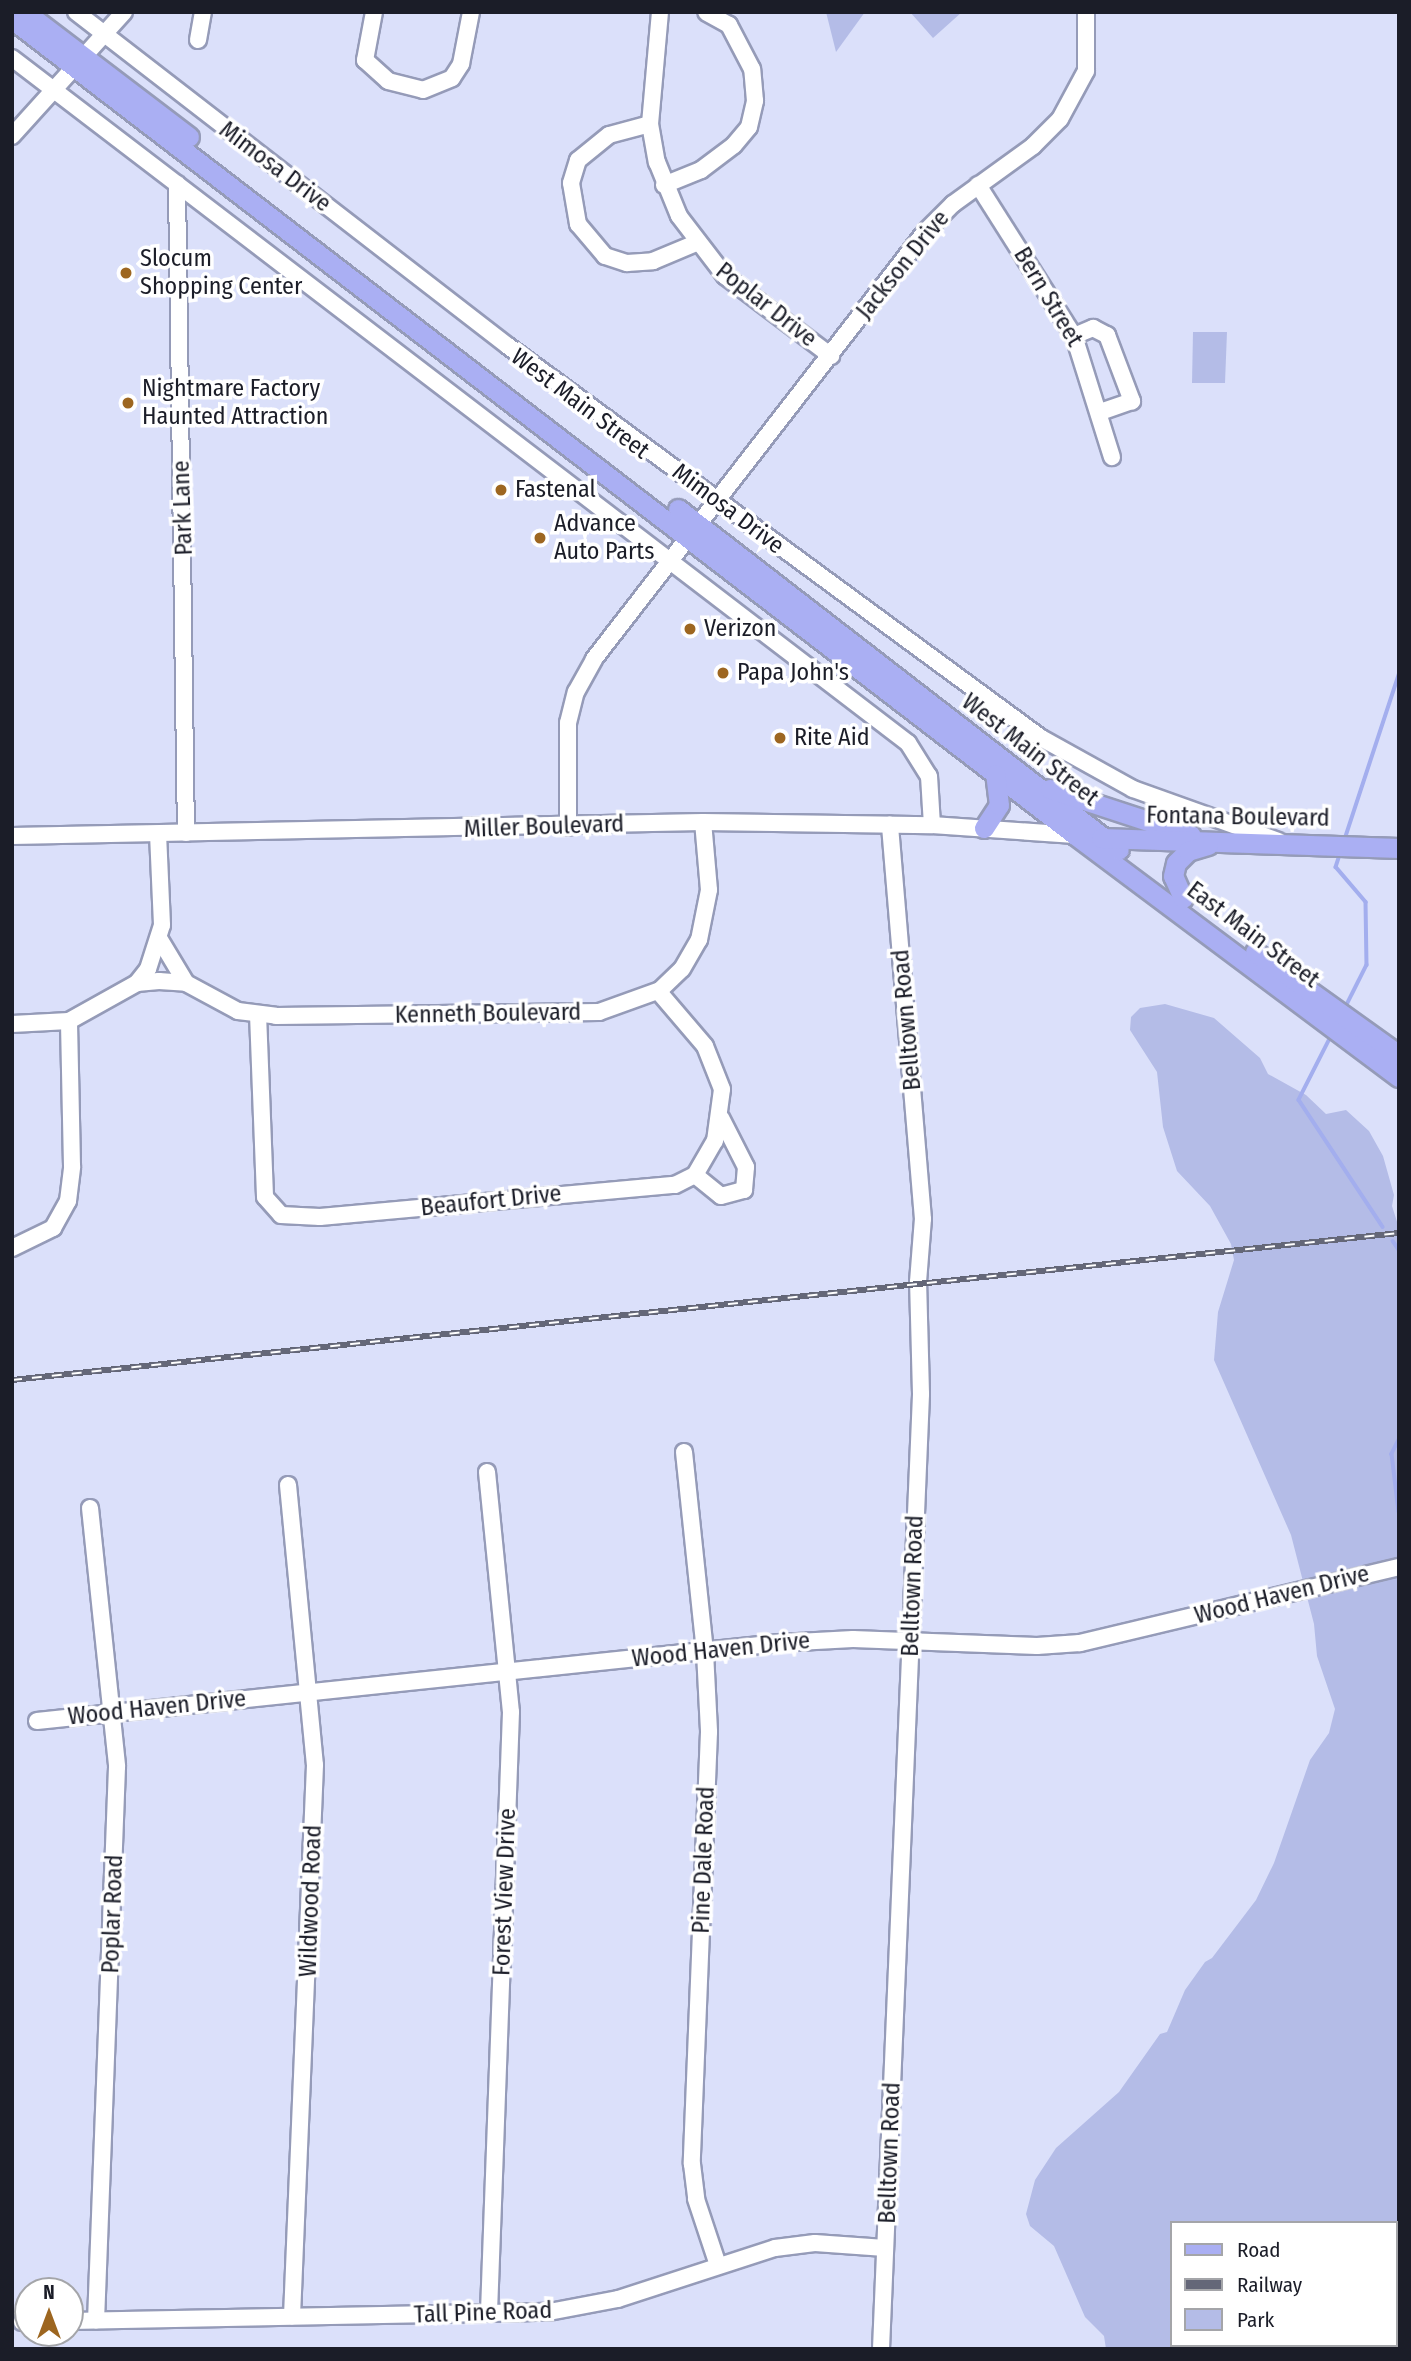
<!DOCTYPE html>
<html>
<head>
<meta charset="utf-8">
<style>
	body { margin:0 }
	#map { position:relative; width:1411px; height:2361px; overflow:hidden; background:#dbe0fa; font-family:"Fira Sans Condensed",sans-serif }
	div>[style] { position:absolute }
	.green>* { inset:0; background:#b4bce7 }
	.stream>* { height:3.5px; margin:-1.75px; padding:0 1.75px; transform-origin:1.75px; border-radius:1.75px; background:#a3aeee }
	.roads { filter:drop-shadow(2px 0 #959bb8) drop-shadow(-2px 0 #959bb8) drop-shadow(0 2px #959bb8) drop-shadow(0 -2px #959bb8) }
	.minor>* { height:16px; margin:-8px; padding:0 8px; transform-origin:8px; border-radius:8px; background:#fff }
	.major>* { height:19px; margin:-9.5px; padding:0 9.5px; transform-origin:9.5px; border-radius:9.5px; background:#aaaff3 }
	.rail>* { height:6px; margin-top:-3px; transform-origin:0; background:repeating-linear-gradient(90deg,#fff 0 10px,#646778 0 20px); box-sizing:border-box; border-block:2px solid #646778 }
	.dots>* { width:19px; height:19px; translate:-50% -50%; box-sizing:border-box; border:4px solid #fff; border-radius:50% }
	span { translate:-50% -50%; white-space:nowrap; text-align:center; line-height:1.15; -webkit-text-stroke:7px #fff; paint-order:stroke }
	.street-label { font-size:24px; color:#1b1d28 }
	.poi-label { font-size:24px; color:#1b1d28 }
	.left { translate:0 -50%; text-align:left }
	.frame { position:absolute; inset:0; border:14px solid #1b1d28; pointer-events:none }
	.legend { position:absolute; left:1170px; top:2221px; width:228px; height:126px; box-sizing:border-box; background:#fff; border:2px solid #a4a5a9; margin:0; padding:9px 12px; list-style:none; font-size:21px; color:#1b1d28 }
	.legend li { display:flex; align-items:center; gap:14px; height:35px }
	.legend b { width:35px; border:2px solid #a4a5a9 }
	.north { position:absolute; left:14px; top:2277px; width:70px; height:70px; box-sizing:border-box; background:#fff; border:2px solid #a4a5a9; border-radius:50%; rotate:0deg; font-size:19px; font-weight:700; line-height:28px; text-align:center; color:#1b1d28 }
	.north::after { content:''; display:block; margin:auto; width:24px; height:32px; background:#9d6620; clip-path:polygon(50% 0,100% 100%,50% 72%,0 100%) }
</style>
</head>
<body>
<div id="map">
	<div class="green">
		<div style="clip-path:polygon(826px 12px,865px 12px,836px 52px)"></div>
		<div style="clip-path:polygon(910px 12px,962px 12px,933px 38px)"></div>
		<div style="clip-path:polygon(1193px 332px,1227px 332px,1225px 383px,1192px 383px)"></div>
		<div style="clip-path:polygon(evenodd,1165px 1004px,1214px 1018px,1260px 1058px,1268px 1074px,1306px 1095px,1326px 1114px,1346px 1110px,1369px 1131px,1383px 1156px,1394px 1195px,1392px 1206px,1399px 1228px,1399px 2349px,1106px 2349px,1104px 2336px,1085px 2317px,1054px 2246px,1030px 2226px,1026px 2214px,1035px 2180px,1056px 2148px,1119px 2092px,1160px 2034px,1167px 2032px,1185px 1990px,1205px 1962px,1212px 1958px,1256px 1900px,1274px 1863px,1310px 1760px,1329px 1733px,1335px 1709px,1317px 1656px,1314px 1624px,1291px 1535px,1214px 1360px,1218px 1312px,1234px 1260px,1231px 1244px,1210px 1206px,1177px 1171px,1163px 1127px,1157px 1072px,1130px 1030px,1131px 1017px,1140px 1008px,1165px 1004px,1171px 2223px,1395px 2223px,1395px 2345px,1171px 2345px,1171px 2223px)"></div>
	</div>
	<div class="stream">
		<div style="left:1344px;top:841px;width:176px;rotate:-71.8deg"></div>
		<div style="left:1341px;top:852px;width:16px;rotate:108deg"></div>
		<div style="left:1336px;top:867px;width:46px;rotate:49.4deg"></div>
		<div style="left:1366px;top:902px;width:63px;rotate:89.1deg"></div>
		<div style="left:1367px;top:965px;width:49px;rotate:116.6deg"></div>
		<div style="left:1332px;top:1035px;width:73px;rotate:116.9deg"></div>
		<div style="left:1299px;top:1100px;width:152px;rotate:56.5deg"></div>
		<div style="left:1393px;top:1241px;width:11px;rotate:56deg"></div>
		<div style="left:1399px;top:1440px;width:16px;rotate:117deg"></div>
		<div style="left:1392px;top:1454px;width:58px;rotate:83.1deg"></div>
	</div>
	<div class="roads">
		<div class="minor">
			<div style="left:76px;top:12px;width:546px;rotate:37.71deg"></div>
			<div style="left:508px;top:346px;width:662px;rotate:36.33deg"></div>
			<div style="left:1041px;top:738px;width:105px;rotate:29deg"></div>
			<div style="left:1133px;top:789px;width:154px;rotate:19.7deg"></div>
			<div style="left:374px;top:12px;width:49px;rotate:100.6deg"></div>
			<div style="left:365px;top:60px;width:31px;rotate:42deg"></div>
			<div style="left:388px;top:81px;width:36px;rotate:14deg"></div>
			<div style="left:423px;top:90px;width:31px;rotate:-22deg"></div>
			<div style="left:452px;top:78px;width:17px;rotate:-57deg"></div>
			<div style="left:461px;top:64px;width:53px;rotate:-79.1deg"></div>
			<div style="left:660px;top:12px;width:112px;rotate:95.1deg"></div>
			<div style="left:650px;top:124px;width:39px;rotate:80deg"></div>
			<div style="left:657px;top:162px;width:58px;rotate:67.8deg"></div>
			<div style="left:679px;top:216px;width:76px;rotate:52.5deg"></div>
			<div style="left:725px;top:276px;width:133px;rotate:37deg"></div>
			<div style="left:198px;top:40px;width:28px;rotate:-80deg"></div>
			<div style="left:12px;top:58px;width:1128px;rotate:37.4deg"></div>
			<div style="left:908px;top:743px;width:39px;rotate:58deg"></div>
			<div style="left:929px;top:776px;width:49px;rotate:86.5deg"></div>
			<div style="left:650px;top:124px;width:42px;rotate:165deg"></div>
			<div style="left:609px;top:135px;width:40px;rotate:141deg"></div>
			<div style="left:578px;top:160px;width:24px;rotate:107deg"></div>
			<div style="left:571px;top:183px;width:42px;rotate:80.3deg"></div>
			<div style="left:578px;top:224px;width:42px;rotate:49.8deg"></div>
			<div style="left:605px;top:256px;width:23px;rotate:18deg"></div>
			<div style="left:627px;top:263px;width:26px;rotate:-4deg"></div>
			<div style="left:653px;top:261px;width:47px;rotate:-22.7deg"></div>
			<div style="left:12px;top:136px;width:167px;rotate:-47.9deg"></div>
			<div style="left:177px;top:184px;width:649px;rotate:89.21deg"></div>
			<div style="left:664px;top:185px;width:40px;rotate:-22deg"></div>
			<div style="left:701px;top:170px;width:41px;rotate:-37.1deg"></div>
			<div style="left:734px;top:145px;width:23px;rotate:-50deg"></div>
			<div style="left:749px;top:127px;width:27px;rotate:-77deg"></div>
			<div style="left:755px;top:101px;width:32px;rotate:-95deg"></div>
			<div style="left:752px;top:69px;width:50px;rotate:-117.6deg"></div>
			<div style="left:729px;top:25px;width:26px;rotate:-151deg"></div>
			<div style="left:978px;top:185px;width:179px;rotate:57.6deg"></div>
			<div style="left:1074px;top:336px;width:127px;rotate:72.6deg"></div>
			<div style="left:1074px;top:336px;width:21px;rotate:-23deg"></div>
			<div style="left:1093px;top:328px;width:16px;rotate:27deg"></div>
			<div style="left:1107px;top:335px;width:71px;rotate:69.3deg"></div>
			<div style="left:1132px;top:401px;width:34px;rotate:161deg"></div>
			<div style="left:568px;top:827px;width:104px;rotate:-90deg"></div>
			<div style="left:568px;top:723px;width:32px;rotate:-76deg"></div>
			<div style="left:576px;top:692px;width:38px;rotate:-61deg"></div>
			<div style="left:594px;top:659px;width:540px;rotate:-52.22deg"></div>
			<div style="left:925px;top:232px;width:40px;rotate:-45deg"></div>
			<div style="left:953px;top:204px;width:99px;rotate:-35.9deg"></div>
			<div style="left:1033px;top:146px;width:38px;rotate:-45deg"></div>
			<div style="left:1060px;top:119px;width:55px;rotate:-61.6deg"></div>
			<div style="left:1086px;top:71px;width:59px;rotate:-90deg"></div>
			<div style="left:12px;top:836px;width:691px;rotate:-1.16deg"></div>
			<div style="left:703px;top:822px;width:229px;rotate:0.8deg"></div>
			<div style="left:932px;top:825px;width:143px;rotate:4deg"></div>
			<div style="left:159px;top:938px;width:52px;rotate:59deg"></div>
			<div style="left:137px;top:983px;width:18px;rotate:-52deg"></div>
			<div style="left:148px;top:969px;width:46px;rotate:-72.3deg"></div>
			<div style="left:162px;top:925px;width:91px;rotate:-92.5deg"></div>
			<div style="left:258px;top:1014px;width:183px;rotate:87.8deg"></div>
			<div style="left:265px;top:1197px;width:24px;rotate:48deg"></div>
			<div style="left:281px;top:1215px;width:39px;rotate:3deg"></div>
			<div style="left:320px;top:1217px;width:356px;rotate:-5.2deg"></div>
			<div style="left:675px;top:1185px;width:22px;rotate:-27deg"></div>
			<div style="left:695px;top:1175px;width:39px;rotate:-60deg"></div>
			<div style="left:715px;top:1141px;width:52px;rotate:-82.3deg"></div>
			<div style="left:722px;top:1089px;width:46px;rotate:-111.6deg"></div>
			<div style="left:705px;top:1046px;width:72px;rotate:-130.5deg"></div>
			<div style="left:12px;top:1024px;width:57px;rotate:-3deg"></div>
			<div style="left:69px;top:1021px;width:78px;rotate:-29.2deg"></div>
			<div style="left:137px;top:983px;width:22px;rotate:-5deg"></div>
			<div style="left:159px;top:981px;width:27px;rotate:4deg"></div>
			<div style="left:186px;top:983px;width:59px;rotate:28.3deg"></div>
			<div style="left:238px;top:1011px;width:38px;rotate:7deg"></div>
			<div style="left:276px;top:1016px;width:323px;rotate:-0.7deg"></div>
			<div style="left:599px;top:1012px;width:65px;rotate:-19.8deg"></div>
			<div style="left:660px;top:990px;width:30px;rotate:-44deg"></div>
			<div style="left:682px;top:969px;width:34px;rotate:-60deg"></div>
			<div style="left:699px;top:940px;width:51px;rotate:-78.7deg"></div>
			<div style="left:709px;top:890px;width:68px;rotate:-95deg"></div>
			<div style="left:695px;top:1175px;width:33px;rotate:39deg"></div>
			<div style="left:721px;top:1196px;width:24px;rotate:-15deg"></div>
			<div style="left:744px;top:1190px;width:23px;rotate:-85deg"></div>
			<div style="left:746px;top:1167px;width:55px;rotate:-117deg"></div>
			<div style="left:12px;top:1248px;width:46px;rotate:-26deg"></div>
			<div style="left:53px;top:1228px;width:31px;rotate:-61deg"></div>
			<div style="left:68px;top:1201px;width:35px;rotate:-83deg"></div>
			<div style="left:72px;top:1166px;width:145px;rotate:-91.2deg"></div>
			<div style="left:684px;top:1452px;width:201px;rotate:84deg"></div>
			<div style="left:705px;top:1652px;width:80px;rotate:87.1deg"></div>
			<div style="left:709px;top:1732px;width:432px;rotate:92.3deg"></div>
			<div style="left:692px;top:2164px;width:35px;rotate:83deg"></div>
			<div style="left:696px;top:2199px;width:70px;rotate:71.6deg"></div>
			<div style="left:487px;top:1472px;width:241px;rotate:84.3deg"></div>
			<div style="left:511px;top:1712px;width:601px;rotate:92.1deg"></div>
			<div style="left:288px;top:1485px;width:281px;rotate:84.5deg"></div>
			<div style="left:315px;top:1765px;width:552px;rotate:92.39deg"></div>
			<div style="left:90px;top:1508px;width:260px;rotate:84deg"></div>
			<div style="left:117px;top:1767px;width:554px;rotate:92.17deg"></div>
			<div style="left:37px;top:1721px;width:746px;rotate:-6deg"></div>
			<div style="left:779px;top:1643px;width:74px;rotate:-3.1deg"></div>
			<div style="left:853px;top:1639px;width:184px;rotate:2.2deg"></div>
			<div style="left:1037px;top:1646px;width:43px;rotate:-4deg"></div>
			<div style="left:1080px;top:1643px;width:328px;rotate:-13.4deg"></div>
			<div style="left:70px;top:2321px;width:479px;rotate:-1.1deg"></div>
			<div style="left:549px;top:2312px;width:70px;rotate:-10.7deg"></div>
			<div style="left:618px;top:2299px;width:165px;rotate:-18deg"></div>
			<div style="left:775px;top:2248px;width:40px;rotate:-7.1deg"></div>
			<div style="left:815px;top:2243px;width:70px;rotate:4.1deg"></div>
			<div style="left:22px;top:2322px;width:6px"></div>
			<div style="left:881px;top:2349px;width:956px;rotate:-87.6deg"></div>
			<div style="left:921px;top:1394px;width:112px;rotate:-91.5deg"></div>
			<div style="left:918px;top:1282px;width:63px;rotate:-85.5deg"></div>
			<div style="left:923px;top:1219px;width:396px;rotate:-94.8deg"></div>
		</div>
		<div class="major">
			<div style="left:25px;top:12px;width:206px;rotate:37.3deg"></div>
			<div style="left:12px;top:19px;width:1340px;rotate:37.51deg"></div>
			<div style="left:1075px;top:835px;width:404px;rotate:36.8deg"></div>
			<div style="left:678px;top:509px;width:557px;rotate:37.71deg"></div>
			<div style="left:1050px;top:789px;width:148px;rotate:18.1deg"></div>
			<div style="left:984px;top:828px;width:27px;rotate:-57deg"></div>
			<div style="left:999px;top:805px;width:31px;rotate:-97deg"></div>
			<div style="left:1101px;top:838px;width:298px;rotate:1.9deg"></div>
			<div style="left:1183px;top:898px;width:24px;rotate:-114deg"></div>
			<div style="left:1173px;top:876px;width:13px;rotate:-77deg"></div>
			<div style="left:1176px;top:863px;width:17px;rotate:-45deg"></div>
			<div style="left:1188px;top:851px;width:21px;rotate:-17deg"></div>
			<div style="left:1255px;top:952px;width:177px;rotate:35.6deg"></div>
		</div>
	</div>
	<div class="rail">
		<div style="left:12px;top:1380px;width:1395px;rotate:-6.05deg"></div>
	</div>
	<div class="dots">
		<div style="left:126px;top:273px;background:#9d6620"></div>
		<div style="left:128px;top:403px;background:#9d6620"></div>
		<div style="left:501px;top:490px;background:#9d6620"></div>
		<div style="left:540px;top:538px;background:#9d6620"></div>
		<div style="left:690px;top:629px;background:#9d6620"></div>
		<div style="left:723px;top:673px;background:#9d6620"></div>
		<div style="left:780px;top:738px;background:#9d6620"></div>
	</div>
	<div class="street-label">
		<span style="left:275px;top:167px;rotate:37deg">Mimosa Drive</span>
		<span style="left:903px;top:265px;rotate:-51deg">Jackson Drive</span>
		<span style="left:1048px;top:297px;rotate:59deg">Bern Street</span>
		<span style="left:766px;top:305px;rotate:38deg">Poplar Drive</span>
		<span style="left:580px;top:404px;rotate:37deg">West Main Street</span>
		<span style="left:183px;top:508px;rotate:-92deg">Park Lane</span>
		<span style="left:728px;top:509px;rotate:37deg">Mimosa Drive</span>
		<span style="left:1030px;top:750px;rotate:38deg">West Main Street</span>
		<span style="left:1238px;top:817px;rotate:1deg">Fontana Boulevard</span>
		<span style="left:544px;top:827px;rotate:-2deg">Miller Boulevard</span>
		<span style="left:1253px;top:935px;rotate:37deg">East Main Street</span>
		<span style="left:488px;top:1014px;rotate:-1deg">Kenneth Boulevard</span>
		<span style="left:907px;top:1020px;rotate:-95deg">Belltown Road</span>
		<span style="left:491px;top:1201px;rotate:-6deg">Beaufort Drive</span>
		<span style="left:913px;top:1586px;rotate:-88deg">Belltown Road</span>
		<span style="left:1282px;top:1595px;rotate:-14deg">Wood Haven Drive</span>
		<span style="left:721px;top:1650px;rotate:-6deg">Wood Haven Drive</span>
		<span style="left:157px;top:1708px;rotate:-6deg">Wood Haven Drive</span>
		<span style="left:704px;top:1860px;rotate:-88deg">Pine Dale Road</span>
		<span style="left:505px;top:1892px;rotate:-88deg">Forest View Drive</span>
		<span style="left:311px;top:1901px;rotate:-88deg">Wildwood Road</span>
		<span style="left:113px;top:1914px;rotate:-88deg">Poplar Road</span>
		<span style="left:890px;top:2153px;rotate:-88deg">Belltown Road</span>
		<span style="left:483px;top:2313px;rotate:-2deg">Tall Pine Road</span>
	</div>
	<div class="poi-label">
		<span class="left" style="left:140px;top:273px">Slocum<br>Shopping Center</span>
		<span class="left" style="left:142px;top:403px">Nightmare Factory<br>Haunted Attraction</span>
		<span class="left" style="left:515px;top:490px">Fastenal</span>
		<span class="left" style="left:554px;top:538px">Advance<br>Auto Parts</span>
		<span class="left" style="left:704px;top:629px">Verizon</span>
		<span class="left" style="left:737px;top:673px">Papa John's</span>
		<span class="left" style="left:794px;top:738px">Rite Aid</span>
	</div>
	<div class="frame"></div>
	<ul class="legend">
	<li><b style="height:9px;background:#aaaff3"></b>Road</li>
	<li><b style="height:9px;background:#646778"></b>Railway</li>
	<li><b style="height:19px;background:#b4bce7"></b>Park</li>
	</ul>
	<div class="north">N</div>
</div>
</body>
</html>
